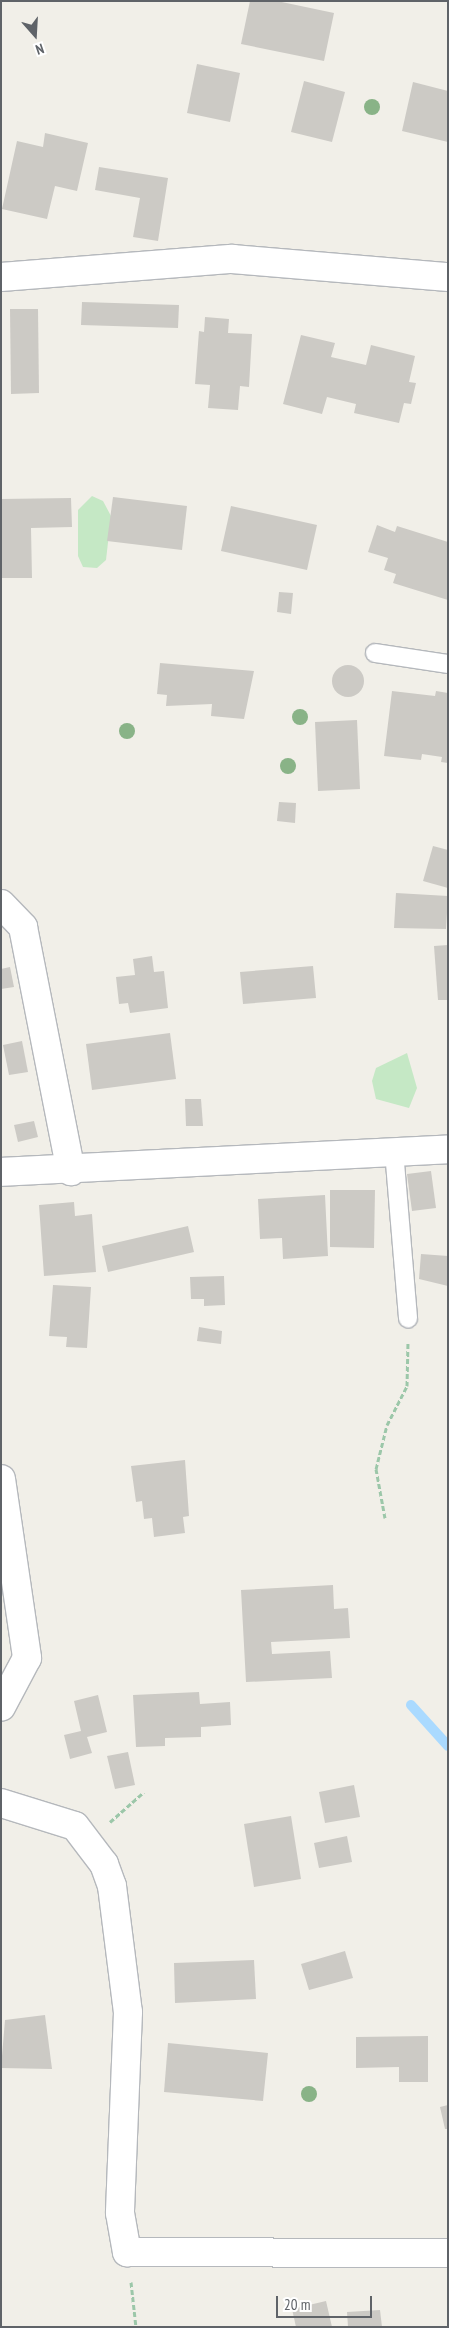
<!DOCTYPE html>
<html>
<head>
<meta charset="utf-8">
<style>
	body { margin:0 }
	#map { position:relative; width:449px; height:2328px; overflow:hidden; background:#f1efe8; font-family:"PT Sans Narrow",sans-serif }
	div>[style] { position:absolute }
	.green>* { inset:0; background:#c5e8c5 }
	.stream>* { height:10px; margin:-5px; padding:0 5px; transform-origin:5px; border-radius:5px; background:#aadaff }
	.building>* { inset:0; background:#cccac5 }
	.round { border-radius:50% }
	.path>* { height:3px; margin-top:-1.5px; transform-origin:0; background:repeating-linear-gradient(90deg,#9cc7a9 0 5px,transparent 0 7.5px) }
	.roads { filter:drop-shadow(1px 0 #b5b8bc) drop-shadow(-1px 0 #b5b8bc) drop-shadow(0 1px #b5b8bc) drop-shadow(0 -1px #b5b8bc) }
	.lane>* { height:18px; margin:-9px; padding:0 9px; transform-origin:9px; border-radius:9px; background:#fff }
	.street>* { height:28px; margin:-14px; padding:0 14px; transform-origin:14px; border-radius:14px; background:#fff }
	.trees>* { width:16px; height:16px; margin:-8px; border-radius:50%; background:#89b387 }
	span { translate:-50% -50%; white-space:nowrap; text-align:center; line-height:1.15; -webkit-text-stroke:4px #fff; paint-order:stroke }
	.frame { position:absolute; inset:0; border:2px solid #5f6368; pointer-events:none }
	.north { position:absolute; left:10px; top:10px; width:50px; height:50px; -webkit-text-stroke:4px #fff; paint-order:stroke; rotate:161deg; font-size:14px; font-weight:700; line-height:20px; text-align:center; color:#5f6368 }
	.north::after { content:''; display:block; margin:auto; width:18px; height:22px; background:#5f6368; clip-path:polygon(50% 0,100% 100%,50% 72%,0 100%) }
	.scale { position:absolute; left:276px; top:2296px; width:96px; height:22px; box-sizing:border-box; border:2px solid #5f6368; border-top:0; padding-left:6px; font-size:15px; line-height:18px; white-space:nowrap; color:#5f6368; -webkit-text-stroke:4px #fff; paint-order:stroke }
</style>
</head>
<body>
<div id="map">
	<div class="green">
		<div style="clip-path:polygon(92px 496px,103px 501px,111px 516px,106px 560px,97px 568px,83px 567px,78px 556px,78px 510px)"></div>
		<div style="clip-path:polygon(407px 1053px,417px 1088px,409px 1108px,376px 1099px,372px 1081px,376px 1068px)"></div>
	</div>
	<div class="stream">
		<div style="left:411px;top:1705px;width:55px;rotate:47.9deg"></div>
	</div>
	<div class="building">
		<div style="clip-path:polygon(250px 1px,277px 1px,334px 13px,324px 61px,241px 44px)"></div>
		<div style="clip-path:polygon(197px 64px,240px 73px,230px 122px,187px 113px)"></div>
		<div style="clip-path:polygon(304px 81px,345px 92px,332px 142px,291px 132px)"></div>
		<div style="clip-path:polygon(413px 82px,448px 91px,448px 142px,402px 131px)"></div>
		<div style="clip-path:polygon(45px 133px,88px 143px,77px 191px,55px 186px,47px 219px,2px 209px,17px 141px,43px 147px)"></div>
		<div style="clip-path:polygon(99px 167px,168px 178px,158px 241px,133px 237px,140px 198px,95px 190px)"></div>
		<div style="clip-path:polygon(82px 302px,179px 305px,178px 328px,81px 325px)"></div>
		<div style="clip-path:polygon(10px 309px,38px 309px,39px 393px,11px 394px)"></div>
		<div style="clip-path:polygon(205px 317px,229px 319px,228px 333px,252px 334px,249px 387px,240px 386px,238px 410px,208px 408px,210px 385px,195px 384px,199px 331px,204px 332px)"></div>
		<div style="clip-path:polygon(301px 335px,335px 343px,331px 357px,366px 365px,371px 345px,415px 356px,409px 382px,416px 383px,411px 404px,404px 403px,399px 423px,354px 413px,356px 404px,327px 397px,322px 414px,283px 404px)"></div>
		<div style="clip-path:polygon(113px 497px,187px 506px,182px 550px,107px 541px)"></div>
		<div style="clip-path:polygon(71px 498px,72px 527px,31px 528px,32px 578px,1px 578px,1px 499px)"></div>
		<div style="clip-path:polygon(231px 506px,317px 525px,307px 570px,221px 551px)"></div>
		<div style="clip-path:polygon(377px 525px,395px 532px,397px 526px,448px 542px,448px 600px,393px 583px,396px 574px,384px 570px,388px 558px,368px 552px)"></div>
		<div style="clip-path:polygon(279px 592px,293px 593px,291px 614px,277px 612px)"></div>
		<div style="clip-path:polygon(160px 663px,254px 671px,244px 719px,211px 716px,212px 704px,166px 706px,167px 695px,157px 694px)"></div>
		<div class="round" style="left:332px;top:665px;width:32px;height:32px"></div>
		<div style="clip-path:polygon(392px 691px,435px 696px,436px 691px,448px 693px,448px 763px,441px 762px,442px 757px,422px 754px,421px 760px,384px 756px)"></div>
		<div style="clip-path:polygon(357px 720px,360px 789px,318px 791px,315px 722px)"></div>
		<div style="clip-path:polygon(279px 802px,296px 803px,295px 823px,277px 821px)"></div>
		<div style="clip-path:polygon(433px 846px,448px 850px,448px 888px,423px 881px)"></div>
		<div style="clip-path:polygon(396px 893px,448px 896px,446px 929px,394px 928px)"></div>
		<div style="clip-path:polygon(448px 945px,448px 1000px,438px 1000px,434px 946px)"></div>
		<div style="clip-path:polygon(152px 956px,154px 972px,164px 971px,168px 1008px,130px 1013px,128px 1003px,119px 1004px,116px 977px,135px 975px,133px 959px)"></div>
		<div style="clip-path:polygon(313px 966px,316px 998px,243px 1004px,240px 972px)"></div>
		<div style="clip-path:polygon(10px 967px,14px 987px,1px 989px,1px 969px)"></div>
		<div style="clip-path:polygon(170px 1033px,176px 1079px,92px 1090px,86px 1044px)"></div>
		<div style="clip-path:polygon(22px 1041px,28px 1072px,9px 1075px,3px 1045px)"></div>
		<div style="clip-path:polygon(185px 1099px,201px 1099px,203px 1126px,186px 1126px)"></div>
		<div style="clip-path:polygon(34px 1121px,38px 1137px,18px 1142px,14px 1125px)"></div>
		<div style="clip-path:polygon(431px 1171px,436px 1208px,412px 1211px,407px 1174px)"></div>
		<div style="clip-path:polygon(330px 1190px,375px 1190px,374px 1248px,330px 1247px)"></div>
		<div style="clip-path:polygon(325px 1195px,328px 1256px,283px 1259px,282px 1238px,260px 1239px,258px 1199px)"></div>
		<div style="clip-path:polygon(74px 1202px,75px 1216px,92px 1214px,96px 1272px,44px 1276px,39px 1205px)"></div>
		<div style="clip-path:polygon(188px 1226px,194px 1252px,108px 1272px,102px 1246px)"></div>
		<div style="clip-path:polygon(421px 1254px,448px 1256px,448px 1286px,419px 1279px)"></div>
		<div style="clip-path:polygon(224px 1276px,225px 1305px,204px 1306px,204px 1299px,191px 1299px,190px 1277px)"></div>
		<div style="clip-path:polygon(53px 1285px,91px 1287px,87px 1348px,66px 1347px,67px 1337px,49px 1336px)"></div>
		<div style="clip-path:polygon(199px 1327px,222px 1331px,221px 1344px,197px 1341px)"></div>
		<div style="clip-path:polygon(185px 1460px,189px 1516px,183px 1517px,185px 1533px,154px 1537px,152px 1518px,144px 1519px,142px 1501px,136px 1502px,131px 1466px)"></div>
		<div style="clip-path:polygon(333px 1585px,334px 1609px,348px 1608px,350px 1638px,271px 1642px,272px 1654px,330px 1651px,332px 1678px,246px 1682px,241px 1590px)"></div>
		<div style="clip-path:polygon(199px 1692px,200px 1704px,230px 1702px,231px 1725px,201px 1727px,201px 1737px,165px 1738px,165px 1746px,136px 1747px,133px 1695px)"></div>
		<div style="clip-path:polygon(98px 1695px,107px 1732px,87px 1737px,92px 1753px,70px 1759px,64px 1735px,81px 1731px,74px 1701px)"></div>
		<div style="clip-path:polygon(128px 1752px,135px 1785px,115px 1789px,107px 1756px)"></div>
		<div style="clip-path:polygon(354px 1785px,360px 1817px,325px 1823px,319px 1792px)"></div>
		<div style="clip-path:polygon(291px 1816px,301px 1879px,254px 1887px,244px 1824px)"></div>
		<div style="clip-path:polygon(347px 1836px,352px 1862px,319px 1868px,314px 1843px)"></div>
		<div style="clip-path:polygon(345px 1951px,353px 1978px,309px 1990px,301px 1964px)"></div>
		<div style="clip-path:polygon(254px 1960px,256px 1999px,175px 2003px,174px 1963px)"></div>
		<div style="clip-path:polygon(45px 2015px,52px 2069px,1px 2068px,5px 2020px)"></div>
		<div style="clip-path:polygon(428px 2036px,428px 2082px,399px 2082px,399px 2067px,356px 2068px,356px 2037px)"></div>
		<div style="clip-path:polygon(168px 2043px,268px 2053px,263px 2101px,164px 2092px)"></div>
		<div style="clip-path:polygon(448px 2105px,448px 2129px,445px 2129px,440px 2107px)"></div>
		<div style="clip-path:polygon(326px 2301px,332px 2327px,296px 2327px,292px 2309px)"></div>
		<div style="clip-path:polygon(380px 2310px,382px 2327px,348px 2327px,347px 2312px)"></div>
	</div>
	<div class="path">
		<div style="left:385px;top:1518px;width:50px;rotate:-100.4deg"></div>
		<div style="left:376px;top:1469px;width:45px;rotate:-76deg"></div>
		<div style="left:387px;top:1425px;width:44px;rotate:-62.9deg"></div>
		<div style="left:407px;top:1386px;width:43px;rotate:-88.7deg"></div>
		<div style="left:110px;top:1822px;width:45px;rotate:-41.4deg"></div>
		<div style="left:131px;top:2282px;width:45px;rotate:83.7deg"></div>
	</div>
	<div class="roads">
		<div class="lane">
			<div style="left:375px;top:653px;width:74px;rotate:8.6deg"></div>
			<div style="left:394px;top:1151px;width:168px;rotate:85.2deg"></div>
		</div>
		<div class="street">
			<div style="left:1px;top:277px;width:232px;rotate:-4.5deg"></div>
			<div style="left:232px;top:259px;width:217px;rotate:4.8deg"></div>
			<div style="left:1px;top:904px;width:32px;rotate:46deg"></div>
			<div style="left:23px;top:927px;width:249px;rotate:78.9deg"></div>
			<div style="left:1px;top:1172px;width:448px;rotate:-2.9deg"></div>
			<div style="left:1px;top:1479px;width:181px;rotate:81.7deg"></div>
			<div style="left:27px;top:1658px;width:55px;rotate:118deg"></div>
			<div style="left:1px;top:1803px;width:77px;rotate:17.3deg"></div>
			<div style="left:75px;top:1826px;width:48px;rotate:52.7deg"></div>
			<div style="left:104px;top:1864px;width:23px;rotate:70deg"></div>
			<div style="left:112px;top:1886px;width:127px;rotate:82.8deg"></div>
			<div style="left:128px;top:2012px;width:201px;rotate:92.3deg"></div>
			<div style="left:120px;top:2213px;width:40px;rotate:80deg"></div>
			<div style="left:127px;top:2252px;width:321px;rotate:0.2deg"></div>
		</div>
	</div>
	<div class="trees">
		<div style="left:372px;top:107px"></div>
		<div style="left:300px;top:717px"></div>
		<div style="left:127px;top:731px"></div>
		<div style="left:288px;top:766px"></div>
		<div style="left:309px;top:2094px"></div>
	</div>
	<div class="frame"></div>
	<div class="north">N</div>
	<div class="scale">20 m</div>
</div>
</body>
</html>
